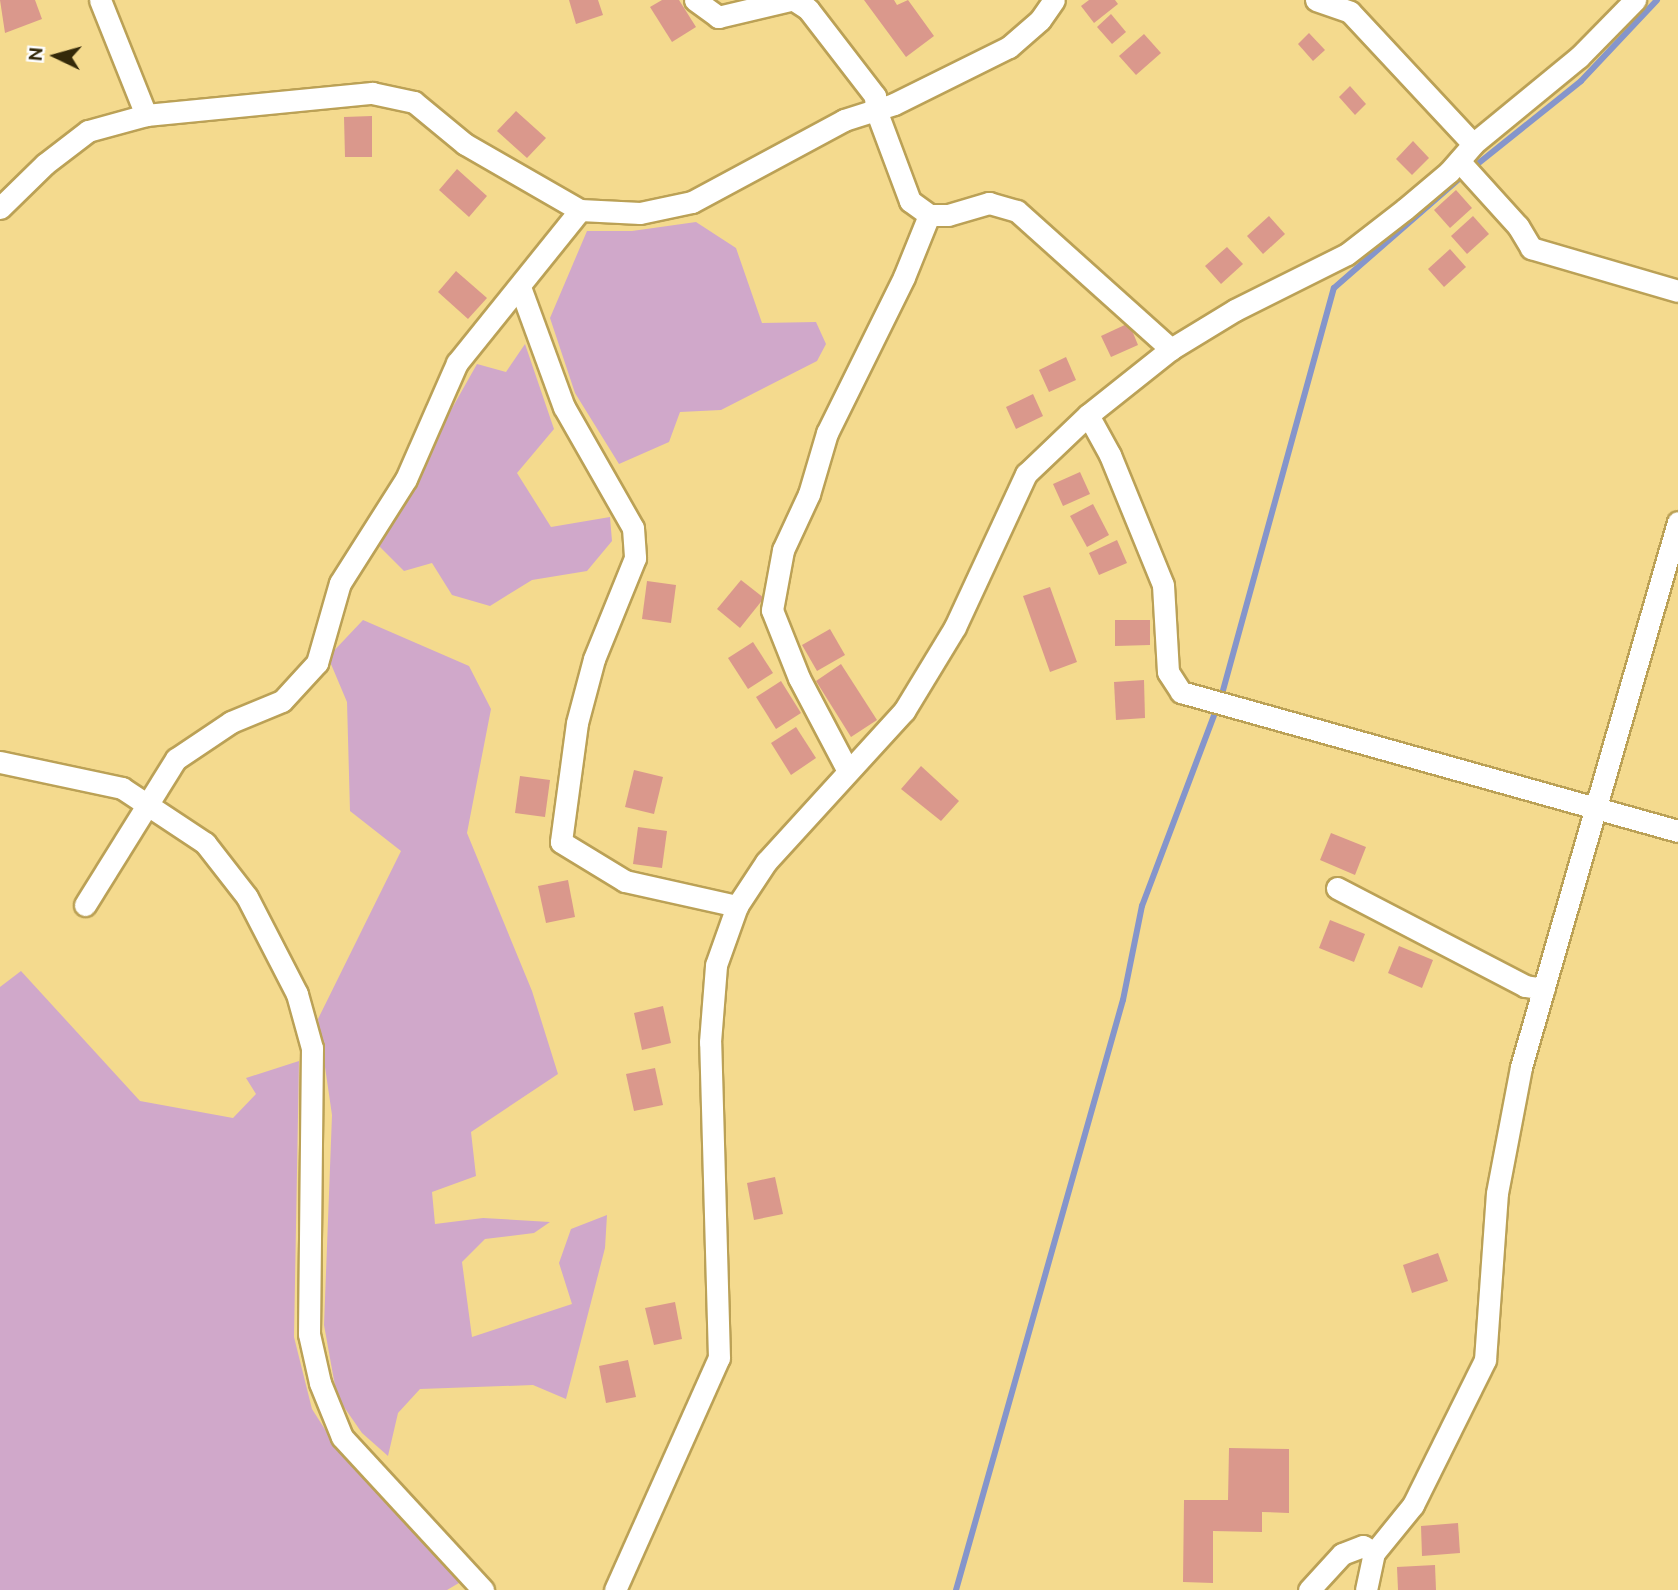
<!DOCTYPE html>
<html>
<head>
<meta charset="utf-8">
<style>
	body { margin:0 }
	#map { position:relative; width:1678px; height:1590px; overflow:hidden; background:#f4da8e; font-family:Ubuntu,sans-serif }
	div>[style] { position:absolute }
	.green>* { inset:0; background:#d0a8ca }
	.stream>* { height:6px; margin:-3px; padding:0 3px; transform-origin:3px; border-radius:3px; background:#8595cb }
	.building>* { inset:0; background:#da988c }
	.roads { filter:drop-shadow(2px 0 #bba156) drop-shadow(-2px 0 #bba156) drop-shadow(0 2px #bba156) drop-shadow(0 -2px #bba156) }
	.minor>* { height:21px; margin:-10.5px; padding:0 10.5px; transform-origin:10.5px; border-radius:10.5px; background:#fff }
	span { translate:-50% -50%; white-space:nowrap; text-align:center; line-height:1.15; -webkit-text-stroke:6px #fdfdfd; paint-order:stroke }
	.north { position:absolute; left:21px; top:21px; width:70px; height:70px; -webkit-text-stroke:5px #fdfdfd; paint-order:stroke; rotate:275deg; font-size:19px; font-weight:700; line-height:28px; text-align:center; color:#342909 }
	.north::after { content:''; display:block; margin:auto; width:24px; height:32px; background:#342909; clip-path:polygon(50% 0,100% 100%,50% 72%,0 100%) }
</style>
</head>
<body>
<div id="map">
	<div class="green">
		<div style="clip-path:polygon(696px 222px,736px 248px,762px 323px,816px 322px,826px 344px,817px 361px,721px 410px,680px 412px,669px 442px,619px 464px,575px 393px,550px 318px,587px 231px,632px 231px)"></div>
		<div style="clip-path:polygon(525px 344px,554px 429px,517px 473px,551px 527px,610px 517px,612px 541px,587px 571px,532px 580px,490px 606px,452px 595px,432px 563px,404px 571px,376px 543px,477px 364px,506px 372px)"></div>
		<div style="clip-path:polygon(363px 620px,469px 666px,491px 709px,467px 833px,532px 991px,558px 1074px,471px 1132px,476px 1176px,432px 1192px,435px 1224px,483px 1218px,550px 1222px,534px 1233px,485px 1239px,462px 1262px,472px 1337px,572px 1304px,559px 1263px,571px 1229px,607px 1215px,605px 1248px,566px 1399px,533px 1385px,420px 1389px,398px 1413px,388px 1456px,362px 1433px,337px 1397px,324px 1325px,332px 1115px,318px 1019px,401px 851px,350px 811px,347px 702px,328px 657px)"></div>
		<div style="clip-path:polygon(21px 971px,140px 1101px,233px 1118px,256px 1094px,246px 1078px,299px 1061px,294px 1337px,312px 1409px,335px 1445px,464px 1580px,447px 1590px,0 1590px,0 987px)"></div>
	</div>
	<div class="stream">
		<div style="left:956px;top:1590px;width:613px;rotate:-74.2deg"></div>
		<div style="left:1123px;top:1000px;width:96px;rotate:-78.6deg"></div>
		<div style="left:1142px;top:906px;width:227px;rotate:-69.3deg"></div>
		<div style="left:1222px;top:694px;width:421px;rotate:-74.6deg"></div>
		<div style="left:1334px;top:288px;width:167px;rotate:-41.1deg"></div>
		<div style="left:1460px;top:178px;width:155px;rotate:-38.7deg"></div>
		<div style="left:1581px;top:81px;width:111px;rotate:-46.8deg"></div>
	</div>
	<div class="building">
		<div style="clip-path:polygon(0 0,35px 0,42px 19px,5px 33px)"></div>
		<div style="clip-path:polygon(569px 0,598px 0,603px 15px,576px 24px)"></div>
		<div style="clip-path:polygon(662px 0,679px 0,696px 27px,672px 42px,650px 7px)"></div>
		<div style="clip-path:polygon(864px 0,894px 0,897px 5px,908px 0,934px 36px,906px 57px)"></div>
		<div style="clip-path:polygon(1089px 0,1115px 0,1118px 4px,1094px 23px,1081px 6px)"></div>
		<div style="clip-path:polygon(1111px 14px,1126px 32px,1112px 44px,1097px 27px)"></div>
		<div style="clip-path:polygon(1309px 33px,1325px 50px,1313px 61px,1298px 44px)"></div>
		<div style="clip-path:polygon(1144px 34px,1161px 53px,1136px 75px,1119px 56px)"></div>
		<div style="clip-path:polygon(1350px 86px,1366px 104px,1355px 115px,1339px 97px)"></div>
		<div style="clip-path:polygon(516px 111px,546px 138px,527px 158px,497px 131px)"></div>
		<div style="clip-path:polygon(372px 116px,372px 157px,345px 157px,344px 117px)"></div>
		<div style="clip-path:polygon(1413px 141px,1429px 158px,1412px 175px,1396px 159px)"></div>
		<div style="clip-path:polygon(457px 169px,487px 196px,469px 217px,439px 190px)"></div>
		<div style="clip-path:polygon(1456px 190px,1472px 208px,1450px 228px,1434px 210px)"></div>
		<div style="clip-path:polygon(1269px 216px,1285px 234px,1263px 254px,1247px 236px)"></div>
		<div style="clip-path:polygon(1473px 216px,1489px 234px,1467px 254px,1451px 236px)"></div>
		<div style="clip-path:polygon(1227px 247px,1243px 264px,1221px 284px,1205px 266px)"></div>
		<div style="clip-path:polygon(1450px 249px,1466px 267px,1444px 287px,1428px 269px)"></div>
		<div style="clip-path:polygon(456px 271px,487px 298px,468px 319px,438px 292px)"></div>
		<div style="clip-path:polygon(1129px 323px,1138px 345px,1111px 357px,1101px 336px)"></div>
		<div style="clip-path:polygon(1066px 357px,1076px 380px,1049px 392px,1039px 370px)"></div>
		<div style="clip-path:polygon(1033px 394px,1043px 416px,1016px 429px,1006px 407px)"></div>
		<div style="clip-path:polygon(1080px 472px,1090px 494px,1063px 506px,1053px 484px)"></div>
		<div style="clip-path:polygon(1093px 504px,1109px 535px,1087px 547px,1070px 516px)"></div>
		<div style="clip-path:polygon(1117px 540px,1127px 563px,1099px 575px,1089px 553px)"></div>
		<div style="clip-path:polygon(741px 580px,764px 598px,740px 628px,717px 609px)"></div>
		<div style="clip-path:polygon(647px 581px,676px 585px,671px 623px,642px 619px)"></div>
		<div style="clip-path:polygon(1050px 587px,1077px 662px,1050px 672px,1023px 596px)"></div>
		<div style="clip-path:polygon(1115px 620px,1150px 620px,1150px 645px,1115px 646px)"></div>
		<div style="clip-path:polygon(830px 629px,845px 655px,817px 671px,802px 645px)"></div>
		<div style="clip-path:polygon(753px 642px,773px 673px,748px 689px,728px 658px)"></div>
		<div style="clip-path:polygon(841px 664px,877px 720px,851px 737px,816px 681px)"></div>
		<div style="clip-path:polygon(1144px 680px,1145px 718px,1116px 720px,1114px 682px)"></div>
		<div style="clip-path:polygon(781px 681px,801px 713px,776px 729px,756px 697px)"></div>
		<div style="clip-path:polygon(796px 727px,816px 758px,791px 775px,771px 743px)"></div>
		<div style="clip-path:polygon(921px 766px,959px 801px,941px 821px,901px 789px)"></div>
		<div style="clip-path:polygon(634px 770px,663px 777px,654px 814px,625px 807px)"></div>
		<div style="clip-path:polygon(520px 776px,550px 780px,545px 817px,515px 813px)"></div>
		<div style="clip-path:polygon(638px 827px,667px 831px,662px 868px,633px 864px)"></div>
		<div style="clip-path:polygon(1331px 833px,1366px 847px,1355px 875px,1320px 860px)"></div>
		<div style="clip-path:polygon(568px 880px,575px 917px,546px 923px,538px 886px)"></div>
		<div style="clip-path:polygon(1330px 920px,1365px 934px,1354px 962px,1319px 948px)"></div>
		<div style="clip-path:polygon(1399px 946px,1433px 960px,1422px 988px,1388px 973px)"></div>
		<div style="clip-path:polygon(663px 1006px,671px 1043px,642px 1050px,634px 1013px)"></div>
		<div style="clip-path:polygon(655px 1068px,663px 1105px,634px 1111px,626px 1074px)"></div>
		<div style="clip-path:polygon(775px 1177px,783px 1214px,754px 1220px,747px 1183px)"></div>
		<div style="clip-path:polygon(1438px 1253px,1448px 1281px,1412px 1293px,1403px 1265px)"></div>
		<div style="clip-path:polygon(675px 1302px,682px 1339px,654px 1345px,645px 1308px)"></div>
		<div style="clip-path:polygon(628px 1360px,636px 1397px,606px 1403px,599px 1366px)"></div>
		<div style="clip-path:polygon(1229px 1448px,1289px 1449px,1289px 1513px,1262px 1512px,1262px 1532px,1213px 1531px,1213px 1583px,1183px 1582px,1184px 1500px,1228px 1500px)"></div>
		<div style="clip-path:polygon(1458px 1523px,1460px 1553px,1422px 1556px,1421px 1526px)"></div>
		<div style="clip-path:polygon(1435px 1565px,1436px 1590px,1398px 1590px,1397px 1567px)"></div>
	</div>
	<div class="roads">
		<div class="minor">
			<div style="left:100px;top:0;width:124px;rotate:68.2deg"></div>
			<div style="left:695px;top:0;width:29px;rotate:36deg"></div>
			<div style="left:718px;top:17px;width:74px;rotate:-13.3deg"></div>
			<div style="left:794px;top:0;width:17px;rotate:33deg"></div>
			<div style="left:808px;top:9px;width:110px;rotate:52.4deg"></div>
			<div style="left:875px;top:96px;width:14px;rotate:86deg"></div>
			<div style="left:876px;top:110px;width:97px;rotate:69.5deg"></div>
			<div style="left:910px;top:201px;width:24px;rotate:36deg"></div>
			<div style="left:929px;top:215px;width:19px"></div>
			<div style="left:948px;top:215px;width:43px;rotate:-16.3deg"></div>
			<div style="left:989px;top:203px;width:29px;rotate:16deg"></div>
			<div style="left:1017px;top:211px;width:207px;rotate:41.9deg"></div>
			<div style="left:1316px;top:0;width:36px;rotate:19deg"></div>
			<div style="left:1350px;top:12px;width:180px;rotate:47deg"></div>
			<div style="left:1459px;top:161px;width:88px;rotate:47.8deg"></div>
			<div style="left:1518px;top:226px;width:26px;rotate:59deg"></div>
			<div style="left:1531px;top:248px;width:153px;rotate:16.3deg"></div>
			<div style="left:0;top:208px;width:63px;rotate:-44.4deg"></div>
			<div style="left:45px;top:164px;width:54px;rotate:-37.5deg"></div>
			<div style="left:88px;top:131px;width:60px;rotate:-15.4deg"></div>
			<div style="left:146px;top:115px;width:227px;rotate:-5.6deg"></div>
			<div style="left:372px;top:93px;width:43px;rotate:12.1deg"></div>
			<div style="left:414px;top:102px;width:66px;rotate:39.5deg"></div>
			<div style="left:465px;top:144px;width:133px;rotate:29.9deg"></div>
			<div style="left:580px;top:210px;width:60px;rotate:2.9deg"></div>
			<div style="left:640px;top:213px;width:53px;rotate:-11.9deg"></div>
			<div style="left:692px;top:202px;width:173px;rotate:-28.3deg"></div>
			<div style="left:844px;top:120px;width:52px;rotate:-17.7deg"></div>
			<div style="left:894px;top:104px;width:128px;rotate:-26.4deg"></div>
			<div style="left:1009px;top:47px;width:41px;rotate:-41.1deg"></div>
			<div style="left:1040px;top:20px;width:24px;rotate:-55deg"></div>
			<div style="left:520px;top:287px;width:128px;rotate:69.9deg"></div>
			<div style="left:564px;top:407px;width:139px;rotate:60.3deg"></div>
			<div style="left:633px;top:528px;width:30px;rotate:86deg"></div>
			<div style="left:635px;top:558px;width:109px;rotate:112.1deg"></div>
			<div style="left:594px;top:659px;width:66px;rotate:104.9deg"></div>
			<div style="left:577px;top:723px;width:120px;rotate:97.7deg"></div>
			<div style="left:561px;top:842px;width:75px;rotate:31.4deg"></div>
			<div style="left:625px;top:881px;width:115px;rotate:12.6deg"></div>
			<div style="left:1088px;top:415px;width:46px;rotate:61.2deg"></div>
			<div style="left:1110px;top:455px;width:140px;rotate:67.8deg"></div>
			<div style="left:1163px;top:585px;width:87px;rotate:86.7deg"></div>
			<div style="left:1168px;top:672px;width:24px;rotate:57deg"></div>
			<div style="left:1181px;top:692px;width:516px;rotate:15.63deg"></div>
			<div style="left:0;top:762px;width:125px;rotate:12deg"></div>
			<div style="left:122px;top:788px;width:100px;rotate:33.5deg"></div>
			<div style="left:205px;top:843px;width:68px;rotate:52.1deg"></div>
			<div style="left:247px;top:897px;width:109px;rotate:62.7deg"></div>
			<div style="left:297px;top:994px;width:56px;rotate:74.5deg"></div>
			<div style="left:312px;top:1048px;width:286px;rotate:90.6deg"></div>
			<div style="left:309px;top:1334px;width:50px;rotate:77.3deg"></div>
			<div style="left:320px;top:1383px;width:58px;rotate:67.8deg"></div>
			<div style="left:342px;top:1437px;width:208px;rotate:47.3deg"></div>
			<div style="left:848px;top:771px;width:105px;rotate:-117.8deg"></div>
			<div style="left:799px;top:678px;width:73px;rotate:-111.7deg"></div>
			<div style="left:772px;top:610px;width:61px;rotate:-79.6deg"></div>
			<div style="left:783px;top:550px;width:62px;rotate:-65.1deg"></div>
			<div style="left:809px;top:494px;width:64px;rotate:-73.6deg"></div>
			<div style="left:827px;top:433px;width:174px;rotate:-63.7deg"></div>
			<div style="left:904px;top:277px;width:67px;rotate:-68deg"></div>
			<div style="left:1337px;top:888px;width:212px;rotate:27.5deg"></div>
			<div style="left:1525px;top:986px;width:19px;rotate:9deg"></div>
			<div style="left:85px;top:905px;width:172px;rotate:-58.1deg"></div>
			<div style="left:176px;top:759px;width:66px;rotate:-33.9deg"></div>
			<div style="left:231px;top:722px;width:55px;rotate:-22.4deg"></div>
			<div style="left:282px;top:701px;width:52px;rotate:-47.4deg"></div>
			<div style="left:317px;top:663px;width:83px;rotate:-74deg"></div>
			<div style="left:340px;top:583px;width:123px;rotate:-57.6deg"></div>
			<div style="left:406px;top:479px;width:127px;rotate:-66.3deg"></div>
			<div style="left:457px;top:363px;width:196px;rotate:-51.2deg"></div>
			<div style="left:615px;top:1590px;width:254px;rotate:-65.9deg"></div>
			<div style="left:719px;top:1358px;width:316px;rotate:-91.6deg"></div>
			<div style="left:710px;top:1042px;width:77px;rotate:-85.5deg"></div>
			<div style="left:716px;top:965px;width:63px;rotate:-70.4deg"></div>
			<div style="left:737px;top:906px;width:53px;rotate:-56.6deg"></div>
			<div style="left:766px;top:862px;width:205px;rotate:-47.6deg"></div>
			<div style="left:904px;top:711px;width:98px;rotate:-58.7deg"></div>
			<div style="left:955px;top:627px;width:169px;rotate:-65.1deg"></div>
			<div style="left:1026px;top:474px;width:86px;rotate:-43.6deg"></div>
			<div style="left:1088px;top:415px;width:106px;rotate:-38.5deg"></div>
			<div style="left:1171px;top:349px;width:75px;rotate:-31.4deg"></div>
			<div style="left:1235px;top:310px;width:125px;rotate:-26.6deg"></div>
			<div style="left:1347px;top:254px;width:73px;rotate:-37.8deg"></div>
			<div style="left:1405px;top:209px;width:57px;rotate:-40.1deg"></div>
			<div style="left:1449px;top:172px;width:37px;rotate:-49deg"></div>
			<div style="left:1473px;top:144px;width:137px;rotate:-39.4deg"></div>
			<div style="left:1579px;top:57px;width:80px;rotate:-45.5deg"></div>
			<div style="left:1309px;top:1590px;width:49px;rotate:-47.5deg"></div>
			<div style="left:1342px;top:1554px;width:22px;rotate:-21deg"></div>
			<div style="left:1363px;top:1546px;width:13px;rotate:32deg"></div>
			<div style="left:1366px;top:1590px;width:38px;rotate:-78deg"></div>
			<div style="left:1374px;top:1553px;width:62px;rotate:-50.9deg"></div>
			<div style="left:1413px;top:1505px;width:162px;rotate:-63.6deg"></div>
			<div style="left:1485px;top:1360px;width:167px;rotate:-85.9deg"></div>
			<div style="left:1497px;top:1193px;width:128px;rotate:-79.2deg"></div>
			<div style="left:1521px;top:1067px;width:567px;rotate:-73.93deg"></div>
		</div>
	</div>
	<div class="north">N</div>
</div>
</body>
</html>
